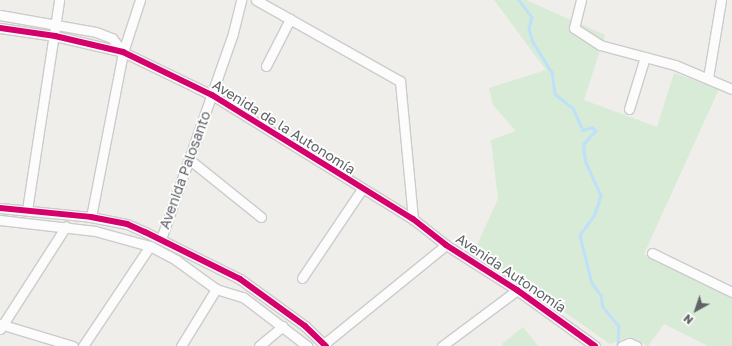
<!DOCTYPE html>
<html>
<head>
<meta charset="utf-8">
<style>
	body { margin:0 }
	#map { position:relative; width:732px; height:346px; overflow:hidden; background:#efeeea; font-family:"Golos Text",sans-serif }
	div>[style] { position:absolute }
	.green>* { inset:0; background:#d8ebd6 }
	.stream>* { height:2.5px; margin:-1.25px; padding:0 1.25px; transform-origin:1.25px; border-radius:1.25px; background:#bfe0f9 }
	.roads { filter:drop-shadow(1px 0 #cbcccc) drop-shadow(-1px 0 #cbcccc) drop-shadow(0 1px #cbcccc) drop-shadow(0 -1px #cbcccc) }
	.minor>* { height:9px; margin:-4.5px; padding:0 4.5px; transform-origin:4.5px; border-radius:4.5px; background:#fdfcfc }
	.cycleway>* { height:6px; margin:-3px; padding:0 3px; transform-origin:3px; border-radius:3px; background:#d6006c }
	span { translate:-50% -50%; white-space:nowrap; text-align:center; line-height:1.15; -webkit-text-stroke:3.5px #fff; paint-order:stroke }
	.street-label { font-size:14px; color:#5f6368 }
	.north { position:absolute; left:676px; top:290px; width:40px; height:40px; -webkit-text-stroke:3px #fff; paint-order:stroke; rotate:220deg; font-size:11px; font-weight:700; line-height:16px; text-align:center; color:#5f6368 }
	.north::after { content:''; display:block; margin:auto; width:14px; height:18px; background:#5f6368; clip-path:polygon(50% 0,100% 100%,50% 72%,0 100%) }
</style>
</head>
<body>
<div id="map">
	<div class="green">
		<div style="clip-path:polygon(494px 0,526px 0,605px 35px,584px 100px,657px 127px,674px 73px,719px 89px,644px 254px,732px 296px,732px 346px,708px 346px,664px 324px,648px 346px,629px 337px,610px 344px,475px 249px,498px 199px,491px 140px,516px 131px,493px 105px,489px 88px,546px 70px)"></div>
		<div style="clip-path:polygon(523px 327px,538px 346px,503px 346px,502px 344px)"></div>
	</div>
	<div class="stream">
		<div style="left:519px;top:0;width:21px;rotate:53deg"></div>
		<div style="left:532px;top:17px;width:12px;rotate:104deg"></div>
		<div style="left:529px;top:29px;width:14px;rotate:73deg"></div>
		<div style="left:533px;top:42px;width:36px;rotate:58deg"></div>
		<div style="left:552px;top:72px;width:22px;rotate:82deg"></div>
		<div style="left:555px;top:94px;width:23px;rotate:38deg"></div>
		<div style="left:573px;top:108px;width:24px;rotate:66deg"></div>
		<div style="left:583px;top:130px;width:9px;rotate:-18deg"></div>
		<div style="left:592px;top:127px;width:6px;rotate:45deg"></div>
		<div style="left:596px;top:131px;width:18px;rotate:133deg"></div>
		<div style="left:584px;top:144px;width:6px;rotate:90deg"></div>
		<div style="left:584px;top:150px;width:12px;rotate:81deg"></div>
		<div style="left:586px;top:162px;width:37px;rotate:66deg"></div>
		<div style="left:601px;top:196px;width:21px;rotate:109deg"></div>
		<div style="left:594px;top:216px;width:24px;rotate:126deg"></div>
		<div style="left:580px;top:235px;width:49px;rotate:76deg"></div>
		<div style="left:592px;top:283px;width:15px;rotate:53deg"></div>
		<div style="left:601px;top:295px;width:12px;rotate:81deg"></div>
		<div style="left:603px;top:307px;width:25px;rotate:50deg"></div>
		<div style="left:619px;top:326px;width:20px;rotate:93deg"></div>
	</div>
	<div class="roads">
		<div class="minor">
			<div style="left:256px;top:0;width:165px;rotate:29.4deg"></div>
			<div style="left:400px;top:81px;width:139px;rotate:84.6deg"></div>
			<div style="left:581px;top:0;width:29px;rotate:104deg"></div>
			<div style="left:574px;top:28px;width:31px;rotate:33deg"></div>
			<div style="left:600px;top:45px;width:78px;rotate:14.9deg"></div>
			<div style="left:675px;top:65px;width:62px;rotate:22.8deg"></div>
			<div style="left:0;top:15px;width:97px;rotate:10deg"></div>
			<div style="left:96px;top:32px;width:17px;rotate:21deg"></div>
			<div style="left:112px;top:38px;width:18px;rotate:52deg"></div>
			<div style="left:0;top:28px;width:56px;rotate:8.3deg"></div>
			<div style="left:55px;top:36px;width:70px;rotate:13.2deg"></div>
			<div style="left:123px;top:52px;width:99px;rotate:25.8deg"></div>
			<div style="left:212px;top:95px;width:236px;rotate:31.7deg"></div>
			<div style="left:413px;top:219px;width:42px;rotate:38.2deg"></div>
			<div style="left:446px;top:245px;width:84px;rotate:32.4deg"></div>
			<div style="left:517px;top:290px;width:96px;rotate:35.7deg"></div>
			<div style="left:266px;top:66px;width:53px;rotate:-62.9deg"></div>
			<div style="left:708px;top:78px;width:79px;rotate:-80.5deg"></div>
			<div style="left:629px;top:109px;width:54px;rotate:-72.9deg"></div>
			<div style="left:190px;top:160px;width:91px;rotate:38.8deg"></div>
			<div style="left:0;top:208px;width:91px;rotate:5.6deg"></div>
			<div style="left:91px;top:217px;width:37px;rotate:11deg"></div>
			<div style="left:127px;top:224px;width:20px;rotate:24deg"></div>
			<div style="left:145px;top:232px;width:106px;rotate:26.3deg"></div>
			<div style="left:240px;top:279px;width:80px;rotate:35.9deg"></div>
			<div style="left:305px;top:326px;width:29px;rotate:44deg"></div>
			<div style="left:27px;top:210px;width:212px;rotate:-81.3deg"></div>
			<div style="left:91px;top:217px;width:168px;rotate:-79deg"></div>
			<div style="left:123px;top:52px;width:55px;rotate:-71.9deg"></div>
			<div style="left:0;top:220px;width:96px;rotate:6.6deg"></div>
			<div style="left:95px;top:231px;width:57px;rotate:15.3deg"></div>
			<div style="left:150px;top:246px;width:30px;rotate:28deg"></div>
			<div style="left:176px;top:260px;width:49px;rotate:35.9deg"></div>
			<div style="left:216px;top:289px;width:28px;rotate:17deg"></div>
			<div style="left:243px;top:297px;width:81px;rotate:37.4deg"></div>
			<div style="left:161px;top:239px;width:218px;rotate:-70.7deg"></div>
			<div style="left:233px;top:33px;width:34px;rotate:-76deg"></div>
			<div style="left:652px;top:253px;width:89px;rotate:26deg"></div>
			<div style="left:302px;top:278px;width:107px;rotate:-56deg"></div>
			<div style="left:0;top:324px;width:76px;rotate:16.8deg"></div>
			<div style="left:0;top:329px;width:122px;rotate:-57.3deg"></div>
			<div style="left:324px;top:344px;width:157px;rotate:-39.1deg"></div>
			<div style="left:83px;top:346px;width:120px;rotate:-56.2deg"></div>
			<div style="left:181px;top:346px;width:67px;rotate:-58.4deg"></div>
			<div style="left:259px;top:346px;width:31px;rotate:-40deg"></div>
			<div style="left:442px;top:346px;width:94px;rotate:-36.7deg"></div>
			<div style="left:622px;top:346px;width:8px;rotate:-23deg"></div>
			<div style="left:629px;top:343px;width:8px;rotate:23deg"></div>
		</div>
	</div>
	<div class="cycleway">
		<div style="left:0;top:28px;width:56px;rotate:8.3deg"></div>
		<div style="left:55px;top:36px;width:70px;rotate:13.2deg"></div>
		<div style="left:123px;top:52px;width:99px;rotate:25.8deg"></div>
		<div style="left:212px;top:95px;width:236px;rotate:31.7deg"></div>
		<div style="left:413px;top:219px;width:42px;rotate:38.2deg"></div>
		<div style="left:446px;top:245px;width:84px;rotate:32.4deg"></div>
		<div style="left:517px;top:290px;width:96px;rotate:35.7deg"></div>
		<div style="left:0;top:208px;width:91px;rotate:5.6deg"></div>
		<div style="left:91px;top:217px;width:37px;rotate:11deg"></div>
		<div style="left:127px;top:224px;width:20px;rotate:24deg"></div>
		<div style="left:145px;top:232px;width:106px;rotate:26.3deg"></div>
		<div style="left:240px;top:279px;width:80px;rotate:35.9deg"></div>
		<div style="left:305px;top:326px;width:29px;rotate:44deg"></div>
	</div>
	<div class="street-label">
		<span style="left:284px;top:127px;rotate:32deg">Avenida de la Autonomía</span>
		<span style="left:185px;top:170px;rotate:-70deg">Avenida Palosanto</span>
		<span style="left:511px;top:273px;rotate:34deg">Avenida Autonomía</span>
	</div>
	<div class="north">N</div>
</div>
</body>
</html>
